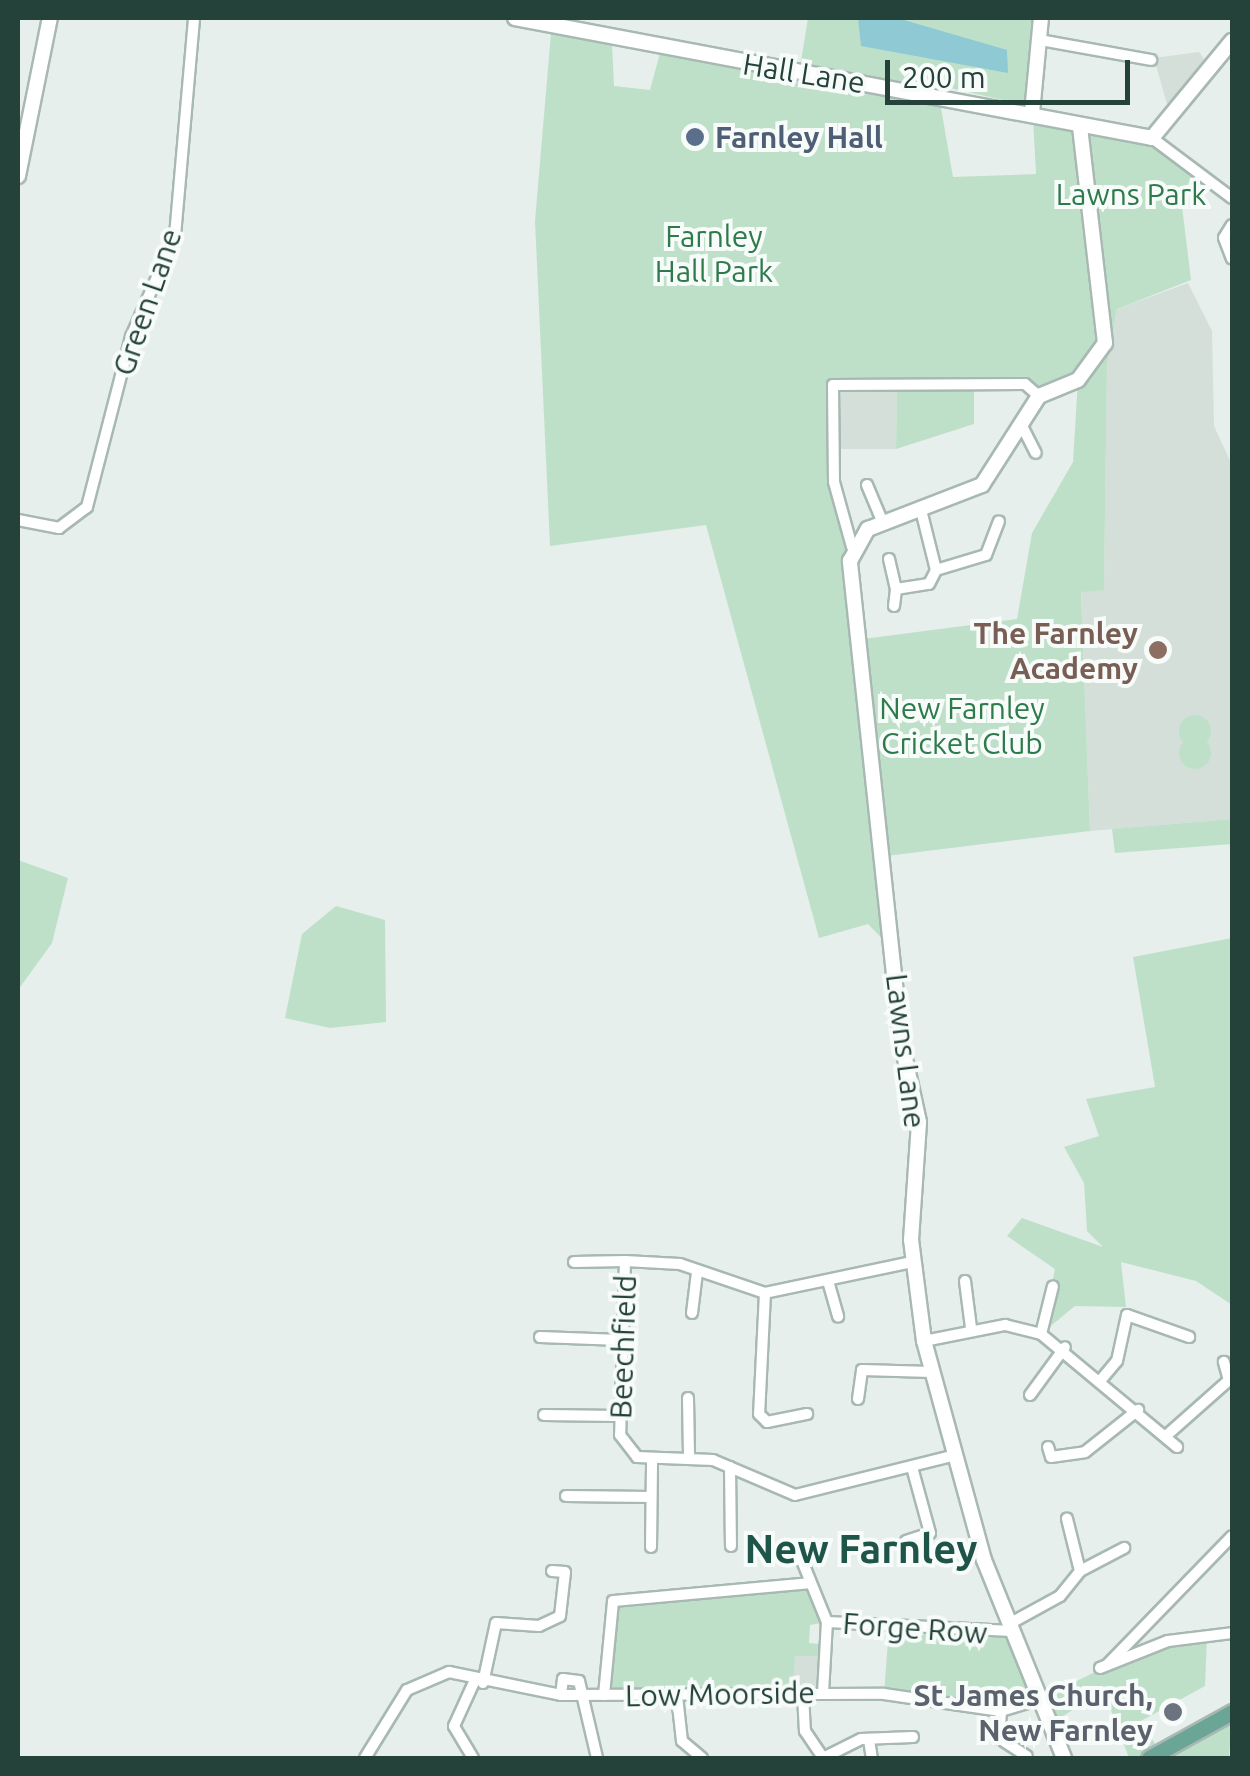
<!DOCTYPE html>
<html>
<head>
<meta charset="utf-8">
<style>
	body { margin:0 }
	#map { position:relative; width:1250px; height:1776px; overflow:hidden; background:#e6efeb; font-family:Ubuntu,sans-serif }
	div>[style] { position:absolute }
	.built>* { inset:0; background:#d4dfda }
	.green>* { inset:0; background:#bfe0c8 }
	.round { border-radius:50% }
	.water>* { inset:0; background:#8ec9d4 }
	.roads { filter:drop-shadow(2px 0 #a8b8b2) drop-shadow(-2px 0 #a8b8b2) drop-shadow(0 2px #a8b8b2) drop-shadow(0 -2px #a8b8b2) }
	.street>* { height:10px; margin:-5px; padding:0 5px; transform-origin:5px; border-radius:5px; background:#fff }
	.secondary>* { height:14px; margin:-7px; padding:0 7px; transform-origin:7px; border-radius:7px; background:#fff }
	.primary>* { height:15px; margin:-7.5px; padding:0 7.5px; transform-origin:7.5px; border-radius:7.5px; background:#6aa596 }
	.dots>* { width:28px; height:28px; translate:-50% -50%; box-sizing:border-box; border:5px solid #f7fbf9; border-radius:50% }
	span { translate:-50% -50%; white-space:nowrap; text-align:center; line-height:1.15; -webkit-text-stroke:8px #f7fbf9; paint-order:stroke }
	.street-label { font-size:30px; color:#24423a }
	.service-label { font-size:30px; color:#4e5e75; font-weight:700 }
	.left { translate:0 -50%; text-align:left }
	.park-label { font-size:30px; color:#2d7a4b }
	.education-label { font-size:30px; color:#785e54; font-weight:700 }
	.right { translate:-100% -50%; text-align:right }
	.worship-label { font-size:30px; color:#5b616d; font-weight:700 }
	.district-label { font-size:40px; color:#1f5548; font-weight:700 }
	.frame { position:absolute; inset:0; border:20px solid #24423a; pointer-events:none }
	.scale { position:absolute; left:885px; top:60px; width:245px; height:45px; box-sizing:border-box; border:5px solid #24423a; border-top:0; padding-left:12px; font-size:30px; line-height:35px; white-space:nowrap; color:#24423a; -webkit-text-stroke:8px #f7fbf9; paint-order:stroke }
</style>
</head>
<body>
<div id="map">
	<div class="built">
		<div style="clip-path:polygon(1199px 52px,1208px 64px,1170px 115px,1154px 58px)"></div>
		<div style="clip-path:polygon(1188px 283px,1212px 331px,1214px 426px,1232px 465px,1232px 819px,1090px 831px,1081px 591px,1104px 589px,1107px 365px,1117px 309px)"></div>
		<div style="clip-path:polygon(897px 382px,896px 449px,833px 449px,833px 385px)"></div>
		<div style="clip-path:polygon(795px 1656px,825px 1656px,823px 1693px,793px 1694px)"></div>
	</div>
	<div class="green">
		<div style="clip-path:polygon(evenodd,808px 18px,1041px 18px,1033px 107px,937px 85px,953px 177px,1036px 174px,1033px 118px,1152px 138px,1195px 170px,1181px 198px,1191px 280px,1117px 309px,1107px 365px,1104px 590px,1081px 592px,1090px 831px,886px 856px,894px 951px,868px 924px,819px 938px,706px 525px,550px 546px,535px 221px,551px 33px,612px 44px,614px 86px,650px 90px,660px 53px,798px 80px,808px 18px,1078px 380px,1073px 462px,1032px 533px,1017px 619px,863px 639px,834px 482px,833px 384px,897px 382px,896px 449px,974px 424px,974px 382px,1025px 384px,1039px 396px,1078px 380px)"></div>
		<div class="round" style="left:1179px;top:715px;width:32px;height:32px"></div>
		<div class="round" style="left:1179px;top:737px;width:32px;height:32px"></div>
		<div style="clip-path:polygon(1232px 819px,1232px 844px,1115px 853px,1112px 829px)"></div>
		<div style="clip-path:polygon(18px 860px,68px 878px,52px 943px,18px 990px)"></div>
		<div style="clip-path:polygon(336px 906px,385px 920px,386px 1022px,330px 1028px,285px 1018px,302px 934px)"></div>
		<div style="clip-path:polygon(1232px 938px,1232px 1305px,1196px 1281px,1121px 1262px,1126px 1307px,1075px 1306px,1041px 1334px,1055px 1269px,1007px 1236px,1022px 1218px,1103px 1247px,1087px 1231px,1084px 1183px,1064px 1147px,1099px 1136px,1086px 1099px,1155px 1087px,1133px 957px)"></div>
		<div style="clip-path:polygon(809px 1583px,827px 1622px,810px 1625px,809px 1643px,826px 1645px,825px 1656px,795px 1656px,793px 1694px,604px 1695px,613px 1601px)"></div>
		<div style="clip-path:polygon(889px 1628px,1012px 1631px,1038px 1700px,1134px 1653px,1207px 1636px,1205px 1686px,1141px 1721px,1160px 1752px,1129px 1758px,1110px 1707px,1074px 1709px,1049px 1725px,1038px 1700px,1019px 1709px,884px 1694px)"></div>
		<div style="clip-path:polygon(1232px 1716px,1229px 1758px,1161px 1758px)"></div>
	</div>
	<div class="water">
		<div style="clip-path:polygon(858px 18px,897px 18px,1007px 50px,1008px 73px,861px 46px)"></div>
	</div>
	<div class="roads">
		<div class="street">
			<div style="left:1040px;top:40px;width:113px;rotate:10.2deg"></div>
			<div style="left:1152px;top:138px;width:100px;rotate:36.9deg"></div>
			<div style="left:1232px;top:225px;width:15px;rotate:122deg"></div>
			<div style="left:1224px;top:238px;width:22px;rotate:69deg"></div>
			<div style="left:1022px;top:426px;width:30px;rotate:63deg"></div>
			<div style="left:867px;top:485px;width:41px;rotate:67.2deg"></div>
			<div style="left:922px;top:514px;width:58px;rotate:76deg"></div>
			<div style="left:936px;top:570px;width:52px;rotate:-16.7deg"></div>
			<div style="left:986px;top:555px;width:36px;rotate:-69deg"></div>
			<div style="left:18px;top:520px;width:42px;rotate:11deg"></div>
			<div style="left:59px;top:528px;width:35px;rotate:-37deg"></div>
			<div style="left:87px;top:507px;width:176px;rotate:-75.5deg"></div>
			<div style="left:131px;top:337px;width:110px;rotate:-66.5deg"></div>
			<div style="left:175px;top:236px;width:219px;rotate:-85deg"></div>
			<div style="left:852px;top:547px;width:67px;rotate:-105.5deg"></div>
			<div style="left:834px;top:482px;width:97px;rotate:-90.6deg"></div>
			<div style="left:833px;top:385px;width:192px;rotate:-0.3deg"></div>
			<div style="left:1025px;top:384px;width:18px;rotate:41deg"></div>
			<div style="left:889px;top:559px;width:31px;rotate:77deg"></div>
			<div style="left:896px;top:589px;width:33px;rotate:-9deg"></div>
			<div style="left:929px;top:584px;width:16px;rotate:-63deg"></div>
			<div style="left:894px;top:606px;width:17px;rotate:-83deg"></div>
			<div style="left:574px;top:1262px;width:51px;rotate:-1.1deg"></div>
			<div style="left:912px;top:1262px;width:150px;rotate:168.1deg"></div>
			<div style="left:765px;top:1293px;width:90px;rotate:-161.2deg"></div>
			<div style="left:680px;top:1264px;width:55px;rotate:-176.9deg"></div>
			<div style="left:625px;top:1261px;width:174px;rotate:91.6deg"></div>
			<div style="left:620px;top:1435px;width:28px;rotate:52deg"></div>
			<div style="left:637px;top:1457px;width:76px;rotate:2.3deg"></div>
			<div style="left:713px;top:1460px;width:89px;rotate:23.1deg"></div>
			<div style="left:795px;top:1495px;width:161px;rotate:-14deg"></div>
			<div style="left:828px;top:1281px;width:37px;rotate:74deg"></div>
			<div style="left:965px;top:1281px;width:47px;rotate:82.7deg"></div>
			<div style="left:765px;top:1293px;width:121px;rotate:92.8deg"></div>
			<div style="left:759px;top:1414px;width:11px;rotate:45deg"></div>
			<div style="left:767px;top:1422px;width:41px;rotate:-11.3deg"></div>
			<div style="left:692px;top:1313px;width:39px;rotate:-83deg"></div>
			<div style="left:1041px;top:1334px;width:49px;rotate:-76deg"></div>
			<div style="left:540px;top:1337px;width:81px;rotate:2.1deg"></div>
			<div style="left:924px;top:1341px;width:83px;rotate:-11.2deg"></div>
			<div style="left:1005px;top:1325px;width:37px;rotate:14deg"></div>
			<div style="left:1041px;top:1334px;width:177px;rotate:39.7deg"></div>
			<div style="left:1100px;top:1381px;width:26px;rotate:-50deg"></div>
			<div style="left:1117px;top:1361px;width:47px;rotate:-77.7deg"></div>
			<div style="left:1127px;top:1315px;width:66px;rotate:19.5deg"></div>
			<div style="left:1030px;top:1395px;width:59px;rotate:-53.9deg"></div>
			<div style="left:688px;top:1398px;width:58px;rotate:89deg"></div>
			<div style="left:858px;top:1399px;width:29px;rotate:-82deg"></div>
			<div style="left:862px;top:1370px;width:70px;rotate:1.6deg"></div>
			<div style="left:544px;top:1415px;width:74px;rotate:0.8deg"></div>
			<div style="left:1167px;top:1435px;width:83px;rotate:-41.6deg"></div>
			<div style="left:1229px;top:1380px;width:19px;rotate:-106deg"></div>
			<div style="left:1048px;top:1447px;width:10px;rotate:73deg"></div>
			<div style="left:1051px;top:1457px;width:34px;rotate:-8deg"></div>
			<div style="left:1085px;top:1452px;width:68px;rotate:-38.4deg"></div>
			<div style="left:730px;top:1467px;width:79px;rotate:89.3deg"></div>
			<div style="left:566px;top:1496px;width:85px;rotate:0.7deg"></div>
			<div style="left:906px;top:1541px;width:25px;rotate:-18deg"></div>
			<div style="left:930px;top:1533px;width:68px;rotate:-105.3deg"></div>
			<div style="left:651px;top:1547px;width:88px;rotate:-89.3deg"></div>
			<div style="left:801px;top:1558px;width:69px;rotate:67.9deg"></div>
			<div style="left:827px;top:1622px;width:185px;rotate:2.8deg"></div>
			<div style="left:1080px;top:1571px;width:50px;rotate:-27.6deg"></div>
			<div style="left:1009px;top:1624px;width:58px;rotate:-28.8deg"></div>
			<div style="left:1060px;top:1596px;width:32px;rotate:-51deg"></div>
			<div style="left:1080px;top:1571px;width:54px;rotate:-104deg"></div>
			<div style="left:1108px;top:1664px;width:178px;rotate:-45.9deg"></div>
			<div style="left:1100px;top:1668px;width:73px;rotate:-21.7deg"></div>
			<div style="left:1168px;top:1641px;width:64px;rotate:-7.1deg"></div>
			<div style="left:483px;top:1683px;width:61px;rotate:-77.8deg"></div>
			<div style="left:496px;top:1623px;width:43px;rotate:4deg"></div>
			<div style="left:539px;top:1626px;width:23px;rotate:-25deg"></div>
			<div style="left:560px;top:1616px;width:44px;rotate:-83.5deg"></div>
			<div style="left:565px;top:1572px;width:13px;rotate:-176deg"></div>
			<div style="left:823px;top:1693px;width:71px;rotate:-86.8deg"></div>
			<div style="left:803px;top:1694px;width:37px;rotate:87deg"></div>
			<div style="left:805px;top:1731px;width:32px;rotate:56deg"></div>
			<div style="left:561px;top:1695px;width:16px;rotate:-83deg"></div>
			<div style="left:563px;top:1679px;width:16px;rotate:7deg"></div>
			<div style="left:579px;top:1681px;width:79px;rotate:76.8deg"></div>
			<div style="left:604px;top:1695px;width:94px;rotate:-84.5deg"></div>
			<div style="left:613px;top:1601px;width:197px;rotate:-5.2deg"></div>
			<div style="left:677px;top:1696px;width:45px;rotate:83.7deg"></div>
			<div style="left:682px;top:1741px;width:26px;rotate:40deg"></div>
			<div style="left:1001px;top:1711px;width:27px;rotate:94deg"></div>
			<div style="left:999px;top:1738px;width:33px;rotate:33deg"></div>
			<div style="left:869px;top:1740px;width:18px;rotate:81deg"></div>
			<div style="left:365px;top:1758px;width:80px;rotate:-58.3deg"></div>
			<div style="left:407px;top:1690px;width:46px;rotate:-23.2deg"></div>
			<div style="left:449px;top:1672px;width:114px;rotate:11.6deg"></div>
			<div style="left:561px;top:1695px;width:323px;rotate:-0.2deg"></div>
			<div style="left:884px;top:1694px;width:118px;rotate:8.3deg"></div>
			<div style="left:1001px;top:1711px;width:39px;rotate:-17deg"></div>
			<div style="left:473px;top:1758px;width:37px;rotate:-121deg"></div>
			<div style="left:454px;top:1726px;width:51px;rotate:-65.5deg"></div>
			<div style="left:823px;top:1758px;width:42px;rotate:-26.6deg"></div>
			<div style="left:861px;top:1739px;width:52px;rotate:-2.2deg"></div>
		</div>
		<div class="secondary">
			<div style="left:515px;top:18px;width:648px;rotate:10.67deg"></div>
			<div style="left:1152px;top:138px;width:126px;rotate:-50.5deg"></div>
			<div style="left:1032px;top:113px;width:95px;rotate:-84.6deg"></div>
			<div style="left:18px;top:176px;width:161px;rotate:-78.6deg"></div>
			<div style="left:1064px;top:1758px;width:214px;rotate:-112deg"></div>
			<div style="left:984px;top:1560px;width:227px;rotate:-105.3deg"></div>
			<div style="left:924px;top:1341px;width:102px;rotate:-97.3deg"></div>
			<div style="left:911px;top:1240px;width:118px;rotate:-86.1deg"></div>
			<div style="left:919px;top:1122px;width:84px;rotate:-102.4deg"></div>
			<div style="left:901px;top:1040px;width:482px;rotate:-96.1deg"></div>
			<div style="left:850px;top:561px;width:37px;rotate:-61deg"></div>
			<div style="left:868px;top:529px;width:122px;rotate:-21.1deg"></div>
			<div style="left:982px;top:485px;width:106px;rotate:-57.4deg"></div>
			<div style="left:1039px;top:396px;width:42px;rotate:-22.3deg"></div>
			<div style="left:1078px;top:380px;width:46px;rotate:-53.9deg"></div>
			<div style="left:1105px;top:343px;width:218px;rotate:-96.6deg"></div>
		</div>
		<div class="primary">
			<div style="left:1149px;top:1758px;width:95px;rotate:-29deg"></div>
		</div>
	</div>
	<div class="dots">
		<div style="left:695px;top:137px;background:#5c6f8a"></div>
		<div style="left:1158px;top:650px;background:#8d6e63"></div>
		<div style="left:1173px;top:1712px;background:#6b7280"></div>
	</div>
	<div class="street-label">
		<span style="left:804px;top:73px;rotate:9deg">Hall Lane</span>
		<span style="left:147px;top:302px;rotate:-71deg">Green Lane</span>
		<span style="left:906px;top:1051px;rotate:83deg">Lawns Lane</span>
		<span style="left:623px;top:1347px;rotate:-88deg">Beechfield</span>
		<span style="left:915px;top:1628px;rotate:4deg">Forge Row</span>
		<span style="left:720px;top:1694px;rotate:-1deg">Low Moorside</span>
	</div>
	<div class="service-label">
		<span class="left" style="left:715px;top:137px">Farnley Hall</span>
	</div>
	<div class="park-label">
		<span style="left:1131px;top:194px">Lawns Park</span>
		<span style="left:714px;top:253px">Farnley<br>Hall Park</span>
		<span style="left:962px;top:725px">New Farnley<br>Cricket Club</span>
	</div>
	<div class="education-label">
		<span class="right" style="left:1138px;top:650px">The Farnley<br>Academy</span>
	</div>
	<div class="worship-label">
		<span class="right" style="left:1153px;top:1712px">St James Church,<br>New Farnley</span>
	</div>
	<div class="district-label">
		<span style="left:861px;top:1549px">New Farnley</span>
	</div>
	<div class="frame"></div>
	<div class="scale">200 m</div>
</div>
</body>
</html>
